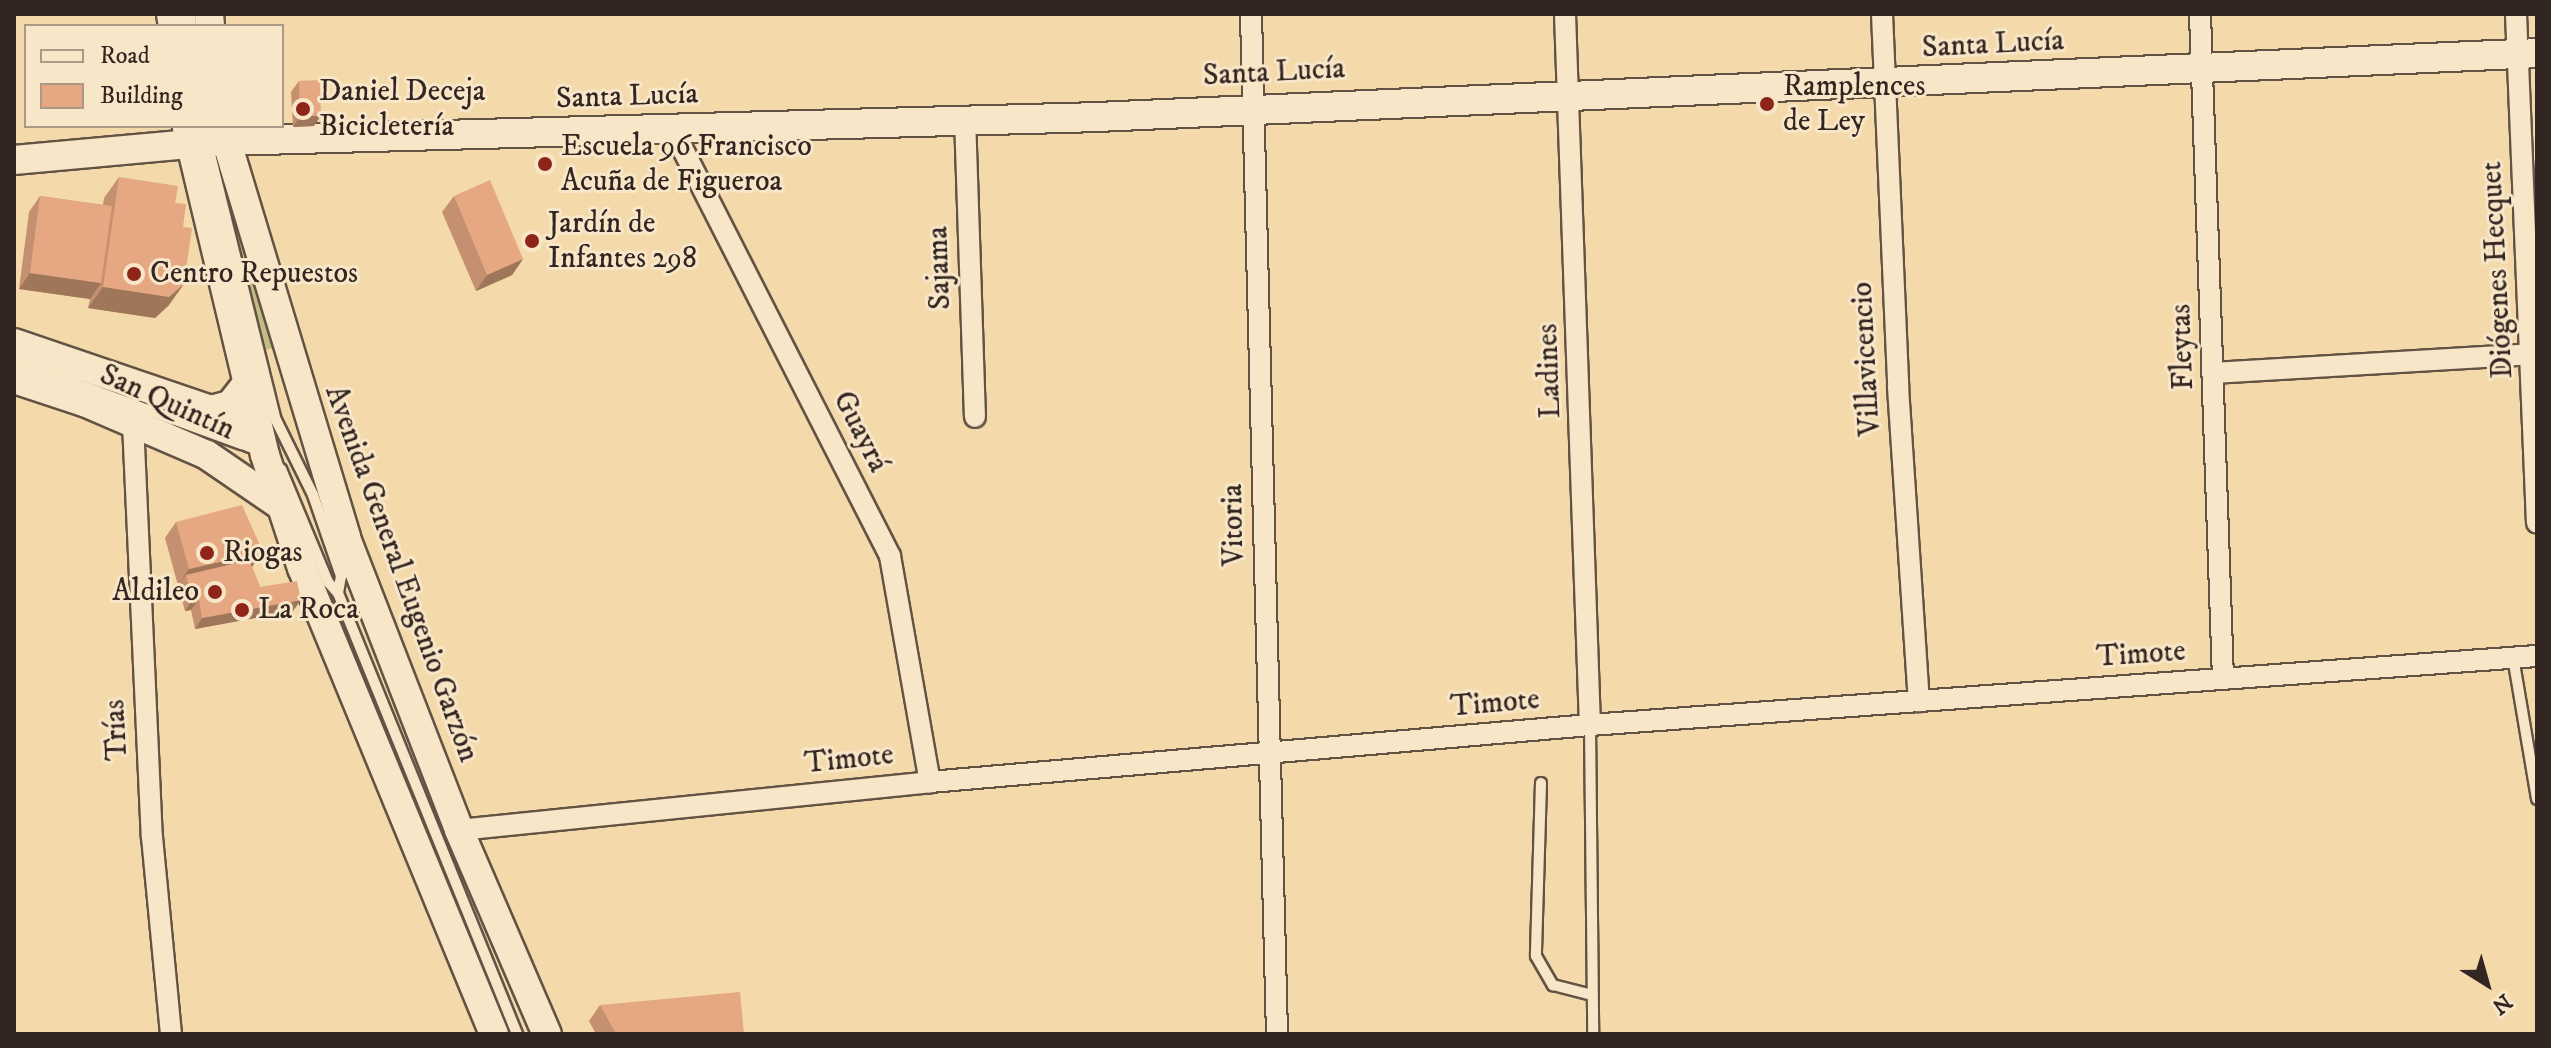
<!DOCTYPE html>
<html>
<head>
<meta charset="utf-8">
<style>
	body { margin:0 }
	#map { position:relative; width:2551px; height:1048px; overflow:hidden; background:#f4d9ab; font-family:"IM FELL DW Pica",serif }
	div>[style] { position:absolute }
	.green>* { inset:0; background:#c2bd84 }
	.roads { filter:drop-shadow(2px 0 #635344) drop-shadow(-2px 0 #635344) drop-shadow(0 2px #635344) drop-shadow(0 -2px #635344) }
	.lane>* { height:10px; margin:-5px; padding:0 5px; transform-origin:5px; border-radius:5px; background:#f8e6c8 }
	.street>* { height:20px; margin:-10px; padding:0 10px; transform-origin:10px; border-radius:10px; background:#f8e6c8 }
	.secondary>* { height:28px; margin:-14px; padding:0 14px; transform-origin:14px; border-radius:14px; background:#f8e6c8 }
	.wall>* { inset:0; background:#c59070 }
	.shaded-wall>* { inset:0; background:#a0765b }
	.building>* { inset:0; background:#e5a882 }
	.dots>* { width:22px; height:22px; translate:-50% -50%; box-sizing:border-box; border:4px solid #f8e6c8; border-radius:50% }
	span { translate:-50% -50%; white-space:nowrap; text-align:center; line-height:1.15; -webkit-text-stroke:6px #f8e6c8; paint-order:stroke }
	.street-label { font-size:30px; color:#332622 }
	.poi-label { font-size:30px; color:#332622 }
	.left { translate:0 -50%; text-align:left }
	.right { translate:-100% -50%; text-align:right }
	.frame { position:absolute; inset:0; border:16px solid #332622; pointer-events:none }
	.legend { position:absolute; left:24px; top:24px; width:260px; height:104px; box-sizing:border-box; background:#f8e6c8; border:2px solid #a99986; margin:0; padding:10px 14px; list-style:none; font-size:24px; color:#332622 }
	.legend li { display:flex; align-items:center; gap:16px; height:40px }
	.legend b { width:40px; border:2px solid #a99986 }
	.north { position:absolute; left:2447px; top:944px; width:80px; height:80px; -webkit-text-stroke:6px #f8e6c8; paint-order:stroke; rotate:143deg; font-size:22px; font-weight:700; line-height:32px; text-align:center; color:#332622 }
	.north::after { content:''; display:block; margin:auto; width:28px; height:36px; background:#332622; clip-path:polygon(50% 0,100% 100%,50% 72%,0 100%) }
</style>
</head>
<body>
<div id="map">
	<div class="green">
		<div style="clip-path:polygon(220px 171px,221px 170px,274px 348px,264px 350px)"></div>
	</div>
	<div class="roads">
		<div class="lane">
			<div style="left:190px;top:14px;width:12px;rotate:85deg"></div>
			<div style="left:203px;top:126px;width:303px;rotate:76.1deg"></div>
			<div style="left:276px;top:420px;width:84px;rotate:63.7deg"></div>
			<div style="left:313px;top:495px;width:86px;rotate:70.9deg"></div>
			<div style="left:341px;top:576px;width:17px;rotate:100deg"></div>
			<div style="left:14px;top:361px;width:242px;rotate:20.1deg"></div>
			<div style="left:281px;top:469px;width:122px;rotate:67.4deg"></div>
			<div style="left:328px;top:582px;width:15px;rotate:48deg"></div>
			<div style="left:338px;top:593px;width:476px;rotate:67.9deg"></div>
			<div style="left:2513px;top:657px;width:144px;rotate:80.4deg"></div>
			<div style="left:1590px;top:725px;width:309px;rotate:89.4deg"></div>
			<div style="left:1541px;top:783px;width:173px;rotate:91.7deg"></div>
			<div style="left:1536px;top:956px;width:34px;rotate:60deg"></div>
			<div style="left:1553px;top:985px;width:40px;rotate:14.4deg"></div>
		</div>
		<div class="street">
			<div style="left:1251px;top:14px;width:1020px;rotate:88.54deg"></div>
			<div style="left:1565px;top:14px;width:711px;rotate:87.99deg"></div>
			<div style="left:1882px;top:14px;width:373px;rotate:87.5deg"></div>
			<div style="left:1898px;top:387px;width:315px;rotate:86.2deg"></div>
			<div style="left:2200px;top:14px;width:665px;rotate:88.02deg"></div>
			<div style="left:2516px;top:14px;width:509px;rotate:87.64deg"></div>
			<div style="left:965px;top:117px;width:300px;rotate:88.1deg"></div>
			<div style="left:673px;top:130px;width:478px;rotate:63deg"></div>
			<div style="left:890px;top:556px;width:230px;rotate:80deg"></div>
			<div style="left:2214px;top:373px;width:324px;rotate:-3.4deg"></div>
			<div style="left:245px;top:410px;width:30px;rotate:70deg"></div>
			<div style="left:255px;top:438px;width:6px;rotate:135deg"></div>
			<div style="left:251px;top:442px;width:11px;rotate:-158deg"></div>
			<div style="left:241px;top:438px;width:25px;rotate:-104deg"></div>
			<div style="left:235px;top:414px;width:11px;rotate:-22deg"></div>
			<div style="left:133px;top:423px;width:414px;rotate:87.4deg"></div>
			<div style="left:152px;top:837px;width:198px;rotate:84.5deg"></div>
			<div style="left:459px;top:830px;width:473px;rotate:-5.8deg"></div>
			<div style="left:930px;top:782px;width:662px;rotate:-4.94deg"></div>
			<div style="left:1590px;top:725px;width:950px;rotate:-4.17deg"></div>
		</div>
		<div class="secondary">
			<div style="left:171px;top:14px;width:12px;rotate:81deg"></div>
			<div style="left:209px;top:14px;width:12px;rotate:85deg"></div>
			<div style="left:222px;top:126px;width:430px;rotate:73.2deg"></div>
			<div style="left:346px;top:538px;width:313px;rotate:68.8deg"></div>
			<div style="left:459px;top:830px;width:222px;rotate:66.7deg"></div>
			<div style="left:187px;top:128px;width:336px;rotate:76.6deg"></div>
			<div style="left:265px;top:455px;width:119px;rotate:71.9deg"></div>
			<div style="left:302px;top:568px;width:504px;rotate:67.61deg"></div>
			<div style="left:14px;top:160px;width:211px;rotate:-5.2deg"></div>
			<div style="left:224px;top:141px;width:873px;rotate:-1.57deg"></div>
			<div style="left:1097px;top:117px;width:1441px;rotate:-2.54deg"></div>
			<div style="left:14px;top:343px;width:208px;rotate:18.8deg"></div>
			<div style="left:211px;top:410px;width:20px;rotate:-15deg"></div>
			<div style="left:230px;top:405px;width:31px;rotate:-52deg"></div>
			<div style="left:14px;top:379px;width:74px;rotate:18.2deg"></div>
			<div style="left:84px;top:402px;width:134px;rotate:23.3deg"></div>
			<div style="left:207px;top:455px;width:92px;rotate:34.4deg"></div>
		</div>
	</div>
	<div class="wall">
		<div style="clip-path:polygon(299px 81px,314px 126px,293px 127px,291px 92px)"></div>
		<div style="clip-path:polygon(119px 177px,169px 305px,155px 318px,88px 308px,90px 299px,19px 289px,29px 212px,40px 196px,103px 205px,104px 198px)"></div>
		<div style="clip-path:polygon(454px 196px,523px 259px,512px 275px,476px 291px,442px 212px)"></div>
		<div style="clip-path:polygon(176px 522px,263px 552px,252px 567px,260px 587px,293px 611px,195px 629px,191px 610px,185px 611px,165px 538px)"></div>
		<div style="clip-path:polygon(600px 1005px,744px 1034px,596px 1034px,589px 1021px)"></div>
	</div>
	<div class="shaded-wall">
		<div style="clip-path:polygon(300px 116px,321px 116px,314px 126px,293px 127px)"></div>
		<div style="clip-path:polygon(523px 259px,512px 275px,476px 291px,487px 275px)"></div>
		<div style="clip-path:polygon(30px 273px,101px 283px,90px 299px,19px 289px)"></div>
		<div style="clip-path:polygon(184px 284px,169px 305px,155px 318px,88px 308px,103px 287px)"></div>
		<div style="clip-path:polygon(263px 552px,251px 568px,186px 575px,178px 585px,189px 569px)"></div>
		<div style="clip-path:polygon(199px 599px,191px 610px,185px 611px,192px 600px)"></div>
		<div style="clip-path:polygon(301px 600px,293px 611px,195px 629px,202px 618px)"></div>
	</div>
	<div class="building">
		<div style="clip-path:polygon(320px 80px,321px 116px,300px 116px,299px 81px)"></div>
		<div style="clip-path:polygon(119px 177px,178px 186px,175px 203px,186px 204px,183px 227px,192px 228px,184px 284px,169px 297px,103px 287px)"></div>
		<div style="clip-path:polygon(490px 180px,523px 259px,487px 275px,454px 196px)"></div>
		<div style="clip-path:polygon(40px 196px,112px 206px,101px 283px,30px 273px)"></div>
		<div style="clip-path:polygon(242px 505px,263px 552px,189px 569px,176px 522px)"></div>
		<div style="clip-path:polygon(249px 560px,260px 587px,297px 581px,301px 600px,202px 618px,199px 599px,192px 600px,186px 575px)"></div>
		<div style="clip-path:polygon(740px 992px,744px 1034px,616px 1034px,600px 1005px)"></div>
	</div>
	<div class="dots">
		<div style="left:1767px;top:104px;background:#8f2418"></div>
		<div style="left:303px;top:109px;background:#8f2418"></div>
		<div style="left:545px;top:164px;background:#8f2418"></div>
		<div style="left:532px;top:241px;background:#8f2418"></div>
		<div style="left:134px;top:274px;background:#8f2418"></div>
		<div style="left:207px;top:553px;background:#8f2418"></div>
		<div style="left:215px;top:592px;background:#8f2418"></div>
		<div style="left:242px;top:610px;background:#8f2418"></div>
	</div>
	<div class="street-label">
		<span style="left:1993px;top:45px;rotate:-3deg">Santa Lucía</span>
		<span style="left:1274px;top:73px;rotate:-3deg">Santa Lucía</span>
		<span style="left:627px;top:97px;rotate:-2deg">Santa Lucía</span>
		<span style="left:940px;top:268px;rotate:-92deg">Sajama</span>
		<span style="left:2498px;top:270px;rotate:-93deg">Diógenes Hecquet</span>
		<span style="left:2183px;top:347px;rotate:-92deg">Fleytas</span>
		<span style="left:1867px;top:359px;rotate:-93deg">Villavicencio</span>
		<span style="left:1550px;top:371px;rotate:-92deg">Ladines</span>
		<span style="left:167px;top:403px;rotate:24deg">San Quintín</span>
		<span style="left:860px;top:432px;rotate:63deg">Guayrá</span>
		<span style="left:1234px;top:525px;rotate:-91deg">Vitoria</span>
		<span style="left:401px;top:574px;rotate:70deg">Avenida General Eugenio Garzón</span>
		<span style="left:2141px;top:655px;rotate:-4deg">Timote</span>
		<span style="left:1495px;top:704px;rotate:-5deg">Timote</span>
		<span style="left:117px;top:730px;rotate:-93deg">Trías</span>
		<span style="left:849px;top:760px;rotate:-6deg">Timote</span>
	</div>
	<div class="poi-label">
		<span class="left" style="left:1783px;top:104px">Ramplences<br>de Ley</span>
		<span class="left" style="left:319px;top:109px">Daniel Deceja<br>Bicicletería</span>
		<span class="left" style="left:561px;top:164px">Escuela 96 Francisco<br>Acuña de Figueroa</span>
		<span class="left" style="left:548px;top:241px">Jardín de<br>Infantes 298</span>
		<span class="left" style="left:150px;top:274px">Centro Repuestos</span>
		<span class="left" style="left:223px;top:553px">Riogas</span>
		<span class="right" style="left:199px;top:592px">Aldileo</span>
		<span class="left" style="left:258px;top:610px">La Roca</span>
	</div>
	<div class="frame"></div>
	<ul class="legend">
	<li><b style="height:10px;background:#f8e6c8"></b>Road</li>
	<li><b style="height:22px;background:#e5a882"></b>Building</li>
	</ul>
	<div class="north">N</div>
</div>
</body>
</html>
